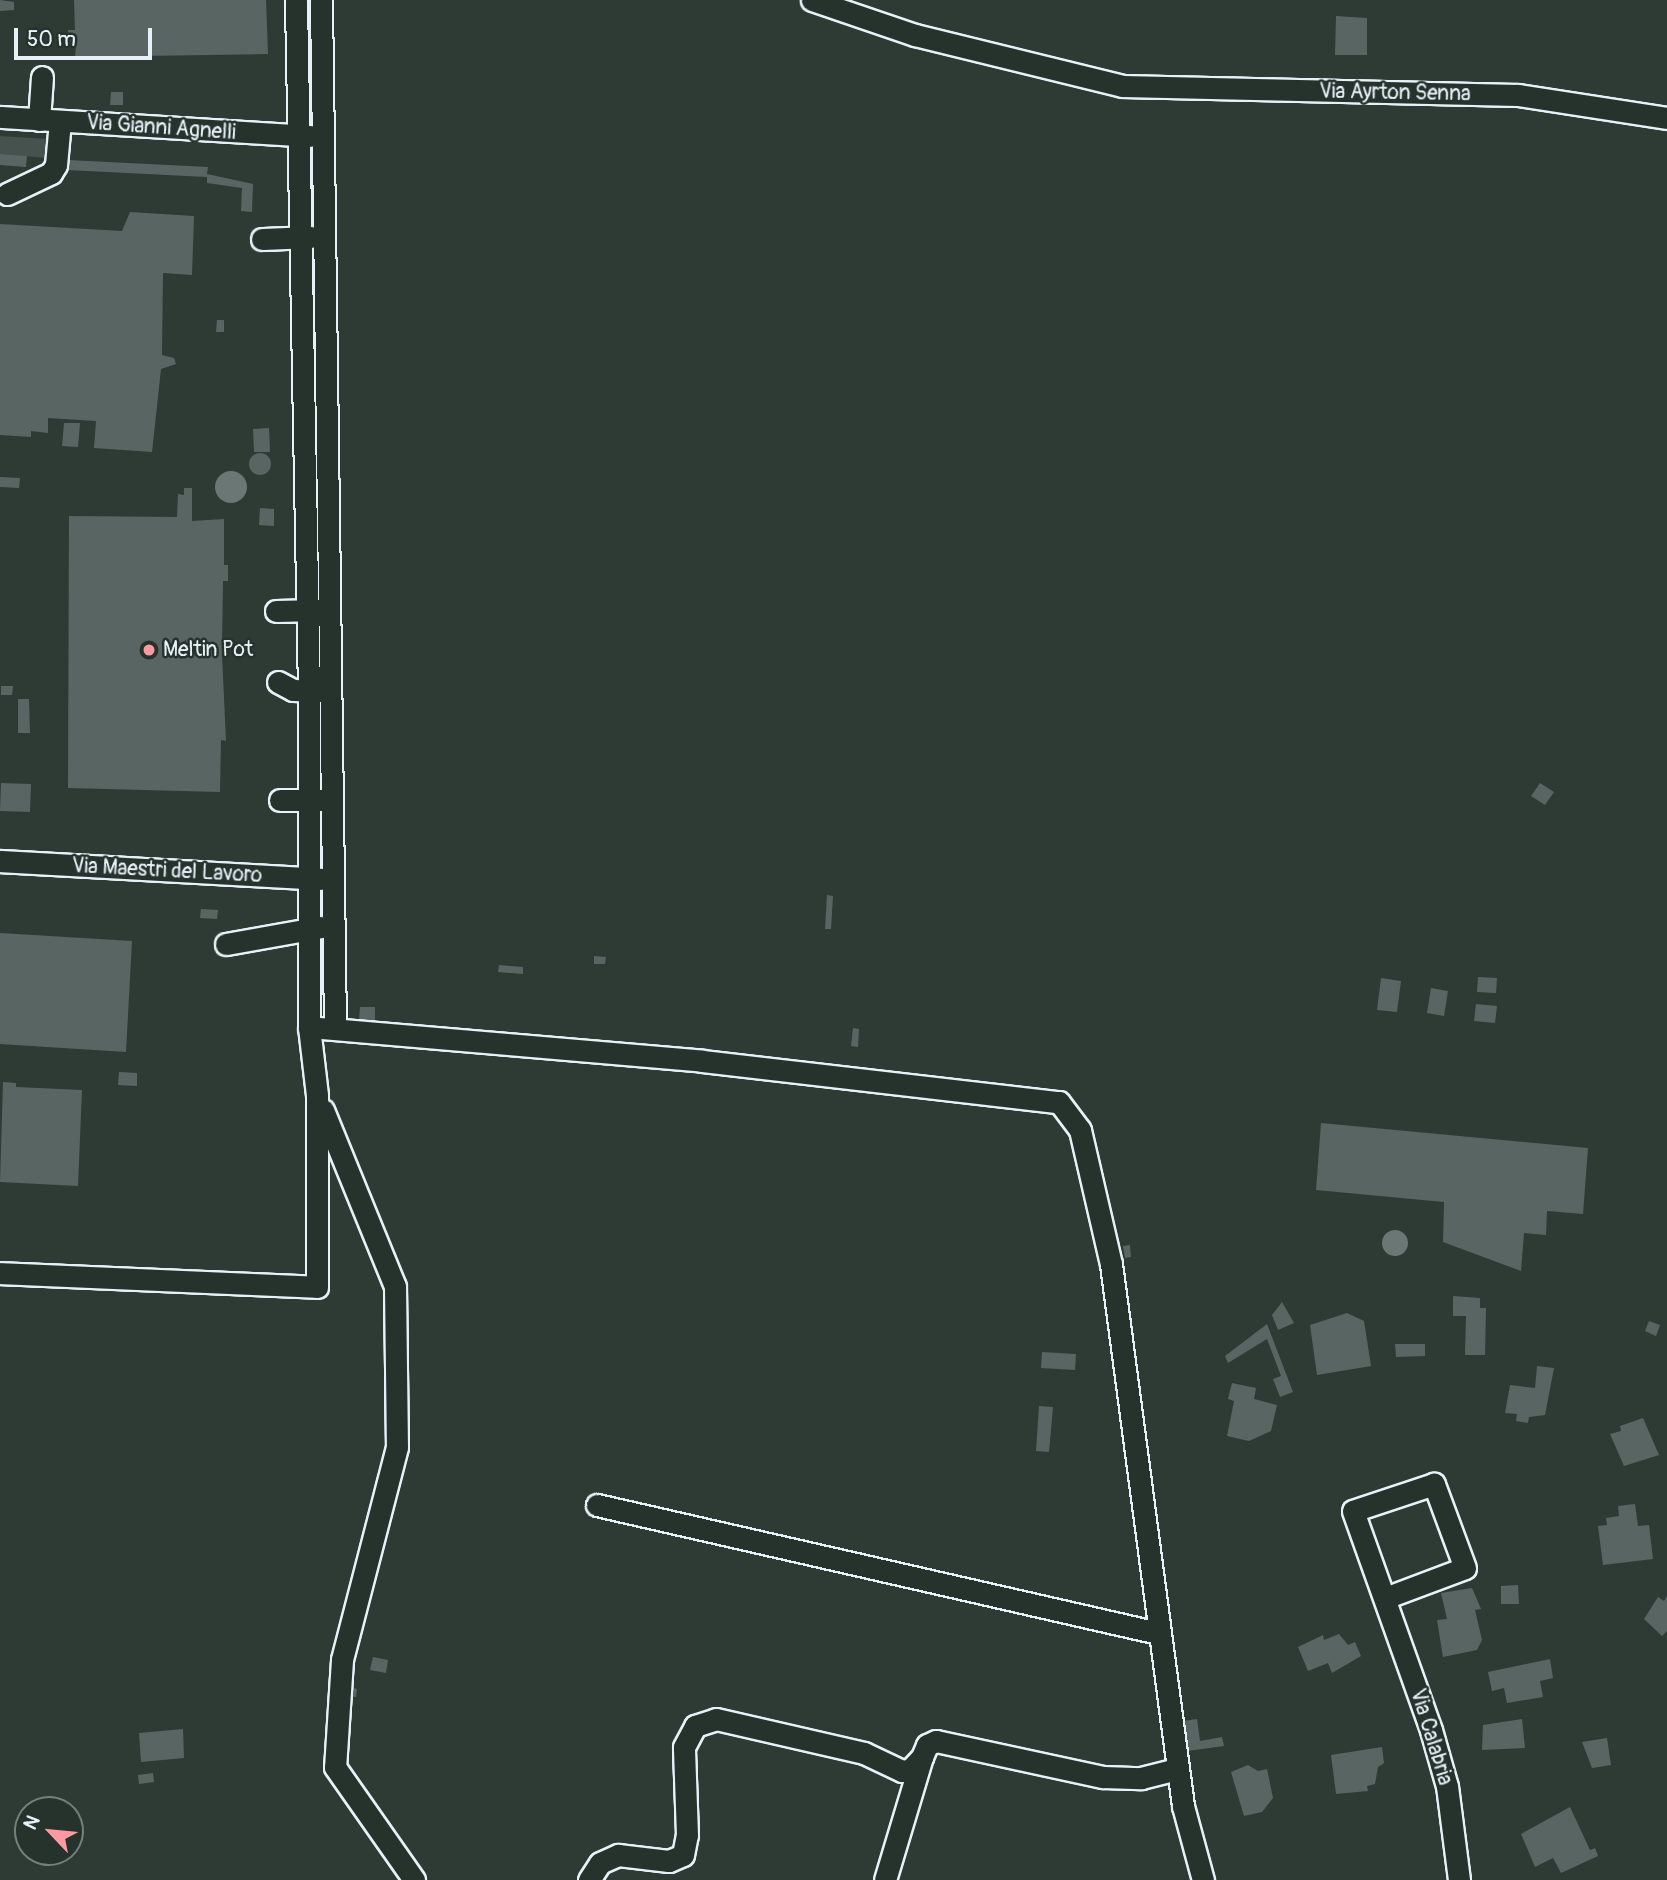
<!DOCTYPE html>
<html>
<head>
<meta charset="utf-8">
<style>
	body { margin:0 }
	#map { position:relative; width:1667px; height:1880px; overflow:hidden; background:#2e3b35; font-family:Pangolin,sans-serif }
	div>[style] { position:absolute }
	.green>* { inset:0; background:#45524e }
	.water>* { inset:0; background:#6b7775 }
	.round { border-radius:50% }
	.building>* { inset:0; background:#596563 }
	.roads { filter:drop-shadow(2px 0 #e8f1f8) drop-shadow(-2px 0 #e8f1f8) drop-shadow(0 2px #e8f1f8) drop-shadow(0 -2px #e8f1f8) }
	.minor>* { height:21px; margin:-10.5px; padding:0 10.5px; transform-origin:10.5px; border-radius:10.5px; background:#26332d }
	.dots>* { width:19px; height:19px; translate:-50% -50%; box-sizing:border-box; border:4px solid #26332d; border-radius:50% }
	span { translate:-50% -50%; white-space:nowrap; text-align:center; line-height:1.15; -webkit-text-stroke:5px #26332d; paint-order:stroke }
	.street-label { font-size:21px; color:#e8f1f8 }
	.poi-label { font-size:21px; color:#e8f1f8 }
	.left { translate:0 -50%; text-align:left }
	.north { position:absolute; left:14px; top:1796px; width:70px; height:70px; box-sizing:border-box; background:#26332d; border:2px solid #747f7e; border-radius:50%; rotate:296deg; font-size:19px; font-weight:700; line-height:28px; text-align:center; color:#e8f1f8 }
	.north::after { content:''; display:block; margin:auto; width:24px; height:32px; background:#ff9aa2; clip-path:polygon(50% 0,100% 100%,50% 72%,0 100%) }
	.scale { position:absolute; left:14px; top:28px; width:138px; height:32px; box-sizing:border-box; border:4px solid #e8f1f8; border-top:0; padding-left:9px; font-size:21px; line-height:24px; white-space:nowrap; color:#e8f1f8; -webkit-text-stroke:5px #26332d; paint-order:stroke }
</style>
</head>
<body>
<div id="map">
	<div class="green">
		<i style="clip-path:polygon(0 136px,48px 139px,47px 158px,0 154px)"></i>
	</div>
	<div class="water">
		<i class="round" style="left:215px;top:471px;width:32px;height:32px"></i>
		<i class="round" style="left:1382px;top:1230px;width:26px;height:26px"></i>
	</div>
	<div class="building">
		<i style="clip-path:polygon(0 0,14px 2px,14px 10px,0 11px)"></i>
		<i style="clip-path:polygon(74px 0,266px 0,268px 54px,75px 57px,76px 46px,68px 46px,68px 30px,75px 30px)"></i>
		<i style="clip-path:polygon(1336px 16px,1367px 18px,1367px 55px,1335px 55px)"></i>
		<i style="clip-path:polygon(111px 92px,123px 92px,123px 105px,110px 105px)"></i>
		<i style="clip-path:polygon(0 154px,27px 156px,26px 167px,0 165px)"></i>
		<i style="clip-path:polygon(68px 160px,208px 167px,207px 174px,253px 184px,252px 212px,241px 211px,242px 188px,207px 183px,207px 177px,67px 170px)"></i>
		<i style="clip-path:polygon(130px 212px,194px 216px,192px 275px,163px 273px,162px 355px,174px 358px,176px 364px,161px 369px,152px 452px,94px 448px,96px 421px,48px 418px,48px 433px,31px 431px,31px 437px,0 435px,0 224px,122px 231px)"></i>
		<i style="clip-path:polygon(217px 320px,224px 320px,224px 332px,216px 332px)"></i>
		<i style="clip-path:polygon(64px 423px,80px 423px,78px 447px,62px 446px)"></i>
		<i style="clip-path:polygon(269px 428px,270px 452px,254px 452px,253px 429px)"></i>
		<i class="round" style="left:249px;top:453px;width:22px;height:22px"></i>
		<i style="clip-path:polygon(0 477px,20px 478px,19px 488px,0 487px)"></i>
		<i style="clip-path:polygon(184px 488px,192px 488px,192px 521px,224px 519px,224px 565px,228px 565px,228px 581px,223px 581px,222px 646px,228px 646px,228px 655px,222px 655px,226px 741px,221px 740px,220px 792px,68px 788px,69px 516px,177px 517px,178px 494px,184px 495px)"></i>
		<i style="clip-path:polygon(260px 508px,274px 509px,274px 526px,259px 525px)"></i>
		<i style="clip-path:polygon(1px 686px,13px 686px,12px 695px,1px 695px)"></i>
		<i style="clip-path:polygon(18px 699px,29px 699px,30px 733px,18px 733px)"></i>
		<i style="clip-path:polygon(1px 783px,31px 784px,30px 812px,0 811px)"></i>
		<i style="clip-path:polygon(1540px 783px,1554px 792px,1545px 805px,1531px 796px)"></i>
		<i style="clip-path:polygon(827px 895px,833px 896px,831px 929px,825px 929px)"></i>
		<i style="clip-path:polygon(201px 909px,218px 910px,217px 919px,200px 918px)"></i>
		<i style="clip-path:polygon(0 933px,132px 941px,126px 1052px,0 1044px)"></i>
		<i style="clip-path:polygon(594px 956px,606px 957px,605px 964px,594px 964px)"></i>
		<i style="clip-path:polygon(499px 965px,523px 967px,523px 974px,498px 972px)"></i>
		<i style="clip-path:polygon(1478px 977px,1497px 978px,1496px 993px,1477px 992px)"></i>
		<i style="clip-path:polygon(1381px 978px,1401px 981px,1397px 1012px,1377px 1010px)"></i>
		<i style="clip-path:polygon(1431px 988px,1448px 991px,1444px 1016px,1427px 1013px)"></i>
		<i style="clip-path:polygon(1476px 1004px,1497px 1006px,1495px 1023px,1474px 1021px)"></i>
		<i style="clip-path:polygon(360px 1007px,375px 1007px,375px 1023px,359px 1022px)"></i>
		<i style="clip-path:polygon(853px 1028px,859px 1029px,858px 1047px,851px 1046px)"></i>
		<i style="clip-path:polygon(119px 1072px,137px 1073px,137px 1086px,118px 1085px)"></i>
		<i style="clip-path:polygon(3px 1082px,16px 1083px,16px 1087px,82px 1090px,78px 1186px,0 1182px)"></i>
		<i style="clip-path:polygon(1321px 1123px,1588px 1148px,1583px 1214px,1547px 1211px,1546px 1235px,1524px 1233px,1521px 1271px,1443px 1242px,1444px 1202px,1316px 1190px)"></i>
		<i style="clip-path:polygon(1130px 1245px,1131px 1257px,1125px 1258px,1123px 1246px)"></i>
		<i style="clip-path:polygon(1453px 1296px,1480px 1298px,1480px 1308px,1486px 1308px,1485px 1355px,1465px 1355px,1466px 1316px,1453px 1316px)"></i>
		<i style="clip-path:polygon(1282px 1302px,1294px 1323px,1278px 1330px,1272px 1315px)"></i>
		<i style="clip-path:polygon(1347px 1313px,1364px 1321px,1371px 1366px,1317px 1375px,1310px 1325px)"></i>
		<i style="clip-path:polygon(1649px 1321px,1660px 1325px,1656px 1336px,1645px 1331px)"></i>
		<i style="clip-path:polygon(1267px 1324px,1293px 1392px,1280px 1397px,1273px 1379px,1281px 1376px,1267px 1339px,1228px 1363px,1225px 1356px)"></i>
		<i style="clip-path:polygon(1395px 1344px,1425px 1344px,1425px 1356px,1396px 1357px)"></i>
		<i style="clip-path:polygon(1042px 1352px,1076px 1354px,1075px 1370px,1041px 1368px)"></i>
		<i style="clip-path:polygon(1537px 1366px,1554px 1368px,1545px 1415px,1529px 1417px,1528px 1423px,1516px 1421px,1517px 1414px,1505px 1413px,1510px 1385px,1535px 1388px)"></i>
		<i style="clip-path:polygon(1232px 1383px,1256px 1388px,1254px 1399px,1277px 1405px,1271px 1431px,1249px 1441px,1227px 1436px,1234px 1401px,1228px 1399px)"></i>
		<i style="clip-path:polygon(1039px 1406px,1053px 1407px,1049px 1452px,1036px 1451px)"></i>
		<i style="clip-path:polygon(1643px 1418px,1659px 1455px,1624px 1466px,1610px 1434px,1621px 1431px,1620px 1426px)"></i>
		<i style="clip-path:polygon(1635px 1504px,1638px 1526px,1649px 1525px,1653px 1559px,1603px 1565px,1598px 1526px,1607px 1525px,1606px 1518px,1619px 1516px,1618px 1506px)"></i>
		<i style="clip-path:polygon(1518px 1585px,1519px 1604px,1501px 1604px,1501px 1586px)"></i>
		<i style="clip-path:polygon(1472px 1588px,1481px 1609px,1475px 1610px,1482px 1640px,1477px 1650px,1443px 1657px,1437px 1620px,1447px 1619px,1441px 1593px)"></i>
		<i style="clip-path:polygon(1667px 1596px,1667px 1631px,1662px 1636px,1644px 1619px,1658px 1597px,1664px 1601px)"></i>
		<i style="clip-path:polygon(1339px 1634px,1348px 1645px,1355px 1642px,1361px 1656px,1332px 1673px,1328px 1663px,1308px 1671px,1298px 1647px,1323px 1635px,1324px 1640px)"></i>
		<i style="clip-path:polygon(373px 1657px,388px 1660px,386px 1673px,370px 1670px)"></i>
		<i style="clip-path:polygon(1550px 1659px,1553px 1678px,1540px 1681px,1543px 1697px,1507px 1703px,1504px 1688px,1492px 1691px,1488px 1672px)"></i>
		<i style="clip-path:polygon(347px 1686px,357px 1689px,356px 1697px,346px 1696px)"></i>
		<i style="clip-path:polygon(1197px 1719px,1200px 1741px,1222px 1737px,1224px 1746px,1180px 1752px,1176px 1722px)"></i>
		<i style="clip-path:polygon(1522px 1719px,1525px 1748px,1482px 1750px,1483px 1725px)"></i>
		<i style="clip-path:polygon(183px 1729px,184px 1758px,141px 1762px,139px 1733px)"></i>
		<i style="clip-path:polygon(1607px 1738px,1611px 1765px,1592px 1768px,1582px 1742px)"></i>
		<i style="clip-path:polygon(1382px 1747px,1384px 1763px,1378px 1767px,1375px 1784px,1367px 1786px,1368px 1791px,1336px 1794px,1331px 1755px)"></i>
		<i style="clip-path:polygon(1248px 1765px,1258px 1771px,1267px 1769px,1273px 1798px,1262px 1812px,1244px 1816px,1231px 1772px)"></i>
		<i style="clip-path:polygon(153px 1773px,154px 1782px,139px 1784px,138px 1775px)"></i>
		<i style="clip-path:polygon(1570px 1807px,1590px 1850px,1595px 1848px,1598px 1856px,1561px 1873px,1553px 1858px,1535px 1867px,1521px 1834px)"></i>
	</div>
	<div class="roads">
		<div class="minor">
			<i style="left:321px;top:0;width:1028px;rotate:89.22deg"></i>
			<i style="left:812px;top:0;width:109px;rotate:18.8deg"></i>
			<i style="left:915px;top:35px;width:213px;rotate:13.8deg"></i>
			<i style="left:1122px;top:86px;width:396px;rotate:1.3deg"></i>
			<i style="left:1518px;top:95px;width:151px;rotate:8.8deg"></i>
			<i style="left:0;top:117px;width:311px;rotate:3.5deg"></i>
			<i style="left:39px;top:120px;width:43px;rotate:-86deg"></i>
			<i style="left:7px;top:194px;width:49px;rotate:-25.5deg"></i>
			<i style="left:51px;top:173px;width:9px;rotate:-58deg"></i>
			<i style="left:56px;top:165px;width:44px;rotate:-84.8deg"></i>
			<i style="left:262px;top:239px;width:49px;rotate:-2.3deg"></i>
			<i style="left:276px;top:611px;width:44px;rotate:-1.3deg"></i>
			<i style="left:278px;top:682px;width:17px;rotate:28deg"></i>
			<i style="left:293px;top:690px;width:28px;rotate:2deg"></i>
			<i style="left:280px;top:800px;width:44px"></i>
			<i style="left:0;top:861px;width:322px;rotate:3.2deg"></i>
			<i style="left:226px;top:944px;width:97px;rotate:-10.1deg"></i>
			<i style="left:309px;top:1027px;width:394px;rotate:4.9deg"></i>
			<i style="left:702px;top:1061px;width:359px;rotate:6.6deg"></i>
			<i style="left:1059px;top:1102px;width:35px;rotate:53deg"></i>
			<i style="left:1080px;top:1130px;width:138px;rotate:77deg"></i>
			<i style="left:1111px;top:1264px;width:547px;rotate:82.43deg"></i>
			<i style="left:1183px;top:1806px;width:77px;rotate:74.9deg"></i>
			<i style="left:323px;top:1110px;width:190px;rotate:67.8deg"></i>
			<i style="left:395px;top:1286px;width:161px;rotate:89.3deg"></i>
			<i style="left:397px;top:1447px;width:220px;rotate:104.5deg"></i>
			<i style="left:342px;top:1660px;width:107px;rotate:93.7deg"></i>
			<i style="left:335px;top:1767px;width:138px;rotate:55deg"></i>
			<i style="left:0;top:1273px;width:317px;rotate:2.5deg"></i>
			<i style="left:317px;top:1287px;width:192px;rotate:-90deg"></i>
			<i style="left:317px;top:1095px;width:68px;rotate:-96.7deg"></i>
			<i style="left:309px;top:1027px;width:335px;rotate:-90deg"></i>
			<i style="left:309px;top:692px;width:692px;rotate:-91.08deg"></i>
			<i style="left:597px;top:1505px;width:575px;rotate:12.85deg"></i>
			<i style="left:1385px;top:1598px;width:85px;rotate:-20.6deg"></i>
			<i style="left:1465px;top:1568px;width:90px;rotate:-110.3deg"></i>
			<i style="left:1434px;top:1484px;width:85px;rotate:161.6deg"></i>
			<i style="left:1353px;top:1511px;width:232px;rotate:70.4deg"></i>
			<i style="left:1431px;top:1730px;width:58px;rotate:74.1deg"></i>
			<i style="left:1447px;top:1786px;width:95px;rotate:82.7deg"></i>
			<i style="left:589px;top:1880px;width:20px;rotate:-57deg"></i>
			<i style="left:600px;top:1863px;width:20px;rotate:-24deg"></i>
			<i style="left:618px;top:1855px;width:51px;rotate:6.7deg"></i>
			<i style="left:669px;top:1861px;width:15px;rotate:-23deg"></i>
			<i style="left:683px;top:1855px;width:20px;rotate:-79deg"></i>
			<i style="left:687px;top:1835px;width:88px;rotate:-92deg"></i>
			<i style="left:684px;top:1747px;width:24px;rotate:-62deg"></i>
			<i style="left:695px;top:1726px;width:22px;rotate:-18deg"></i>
			<i style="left:716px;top:1719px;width:152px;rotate:12.9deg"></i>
			<i style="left:864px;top:1753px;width:42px;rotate:25.3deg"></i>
			<i style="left:902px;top:1771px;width:8px;rotate:-7deg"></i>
			<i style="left:910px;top:1770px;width:18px;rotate:-47deg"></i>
			<i style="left:885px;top:1880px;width:128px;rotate:-73.3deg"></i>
			<i style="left:922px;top:1757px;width:13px;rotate:-67deg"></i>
			<i style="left:927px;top:1745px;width:10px;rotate:-24deg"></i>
			<i style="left:936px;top:1741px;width:171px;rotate:12.2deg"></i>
			<i style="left:1103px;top:1777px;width:38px;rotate:2deg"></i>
			<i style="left:1141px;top:1778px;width:38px;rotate:-14deg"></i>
		</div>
	</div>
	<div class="dots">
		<i style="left:149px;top:650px;background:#ff9aa2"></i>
	</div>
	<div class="street-label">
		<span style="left:1395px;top:93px;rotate:1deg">Via Ayrton Senna</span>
		<span style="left:161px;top:128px;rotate:4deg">Via Gianni Agnelli</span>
		<span style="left:167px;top:871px;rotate:3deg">Via Maestri del Lavoro</span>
		<span style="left:1431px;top:1737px;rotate:73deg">Via Calabria</span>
	</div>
	<div class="poi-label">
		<span class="left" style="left:163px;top:650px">Meltin Pot</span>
	</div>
	<div class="north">N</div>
	<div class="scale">50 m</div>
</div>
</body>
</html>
